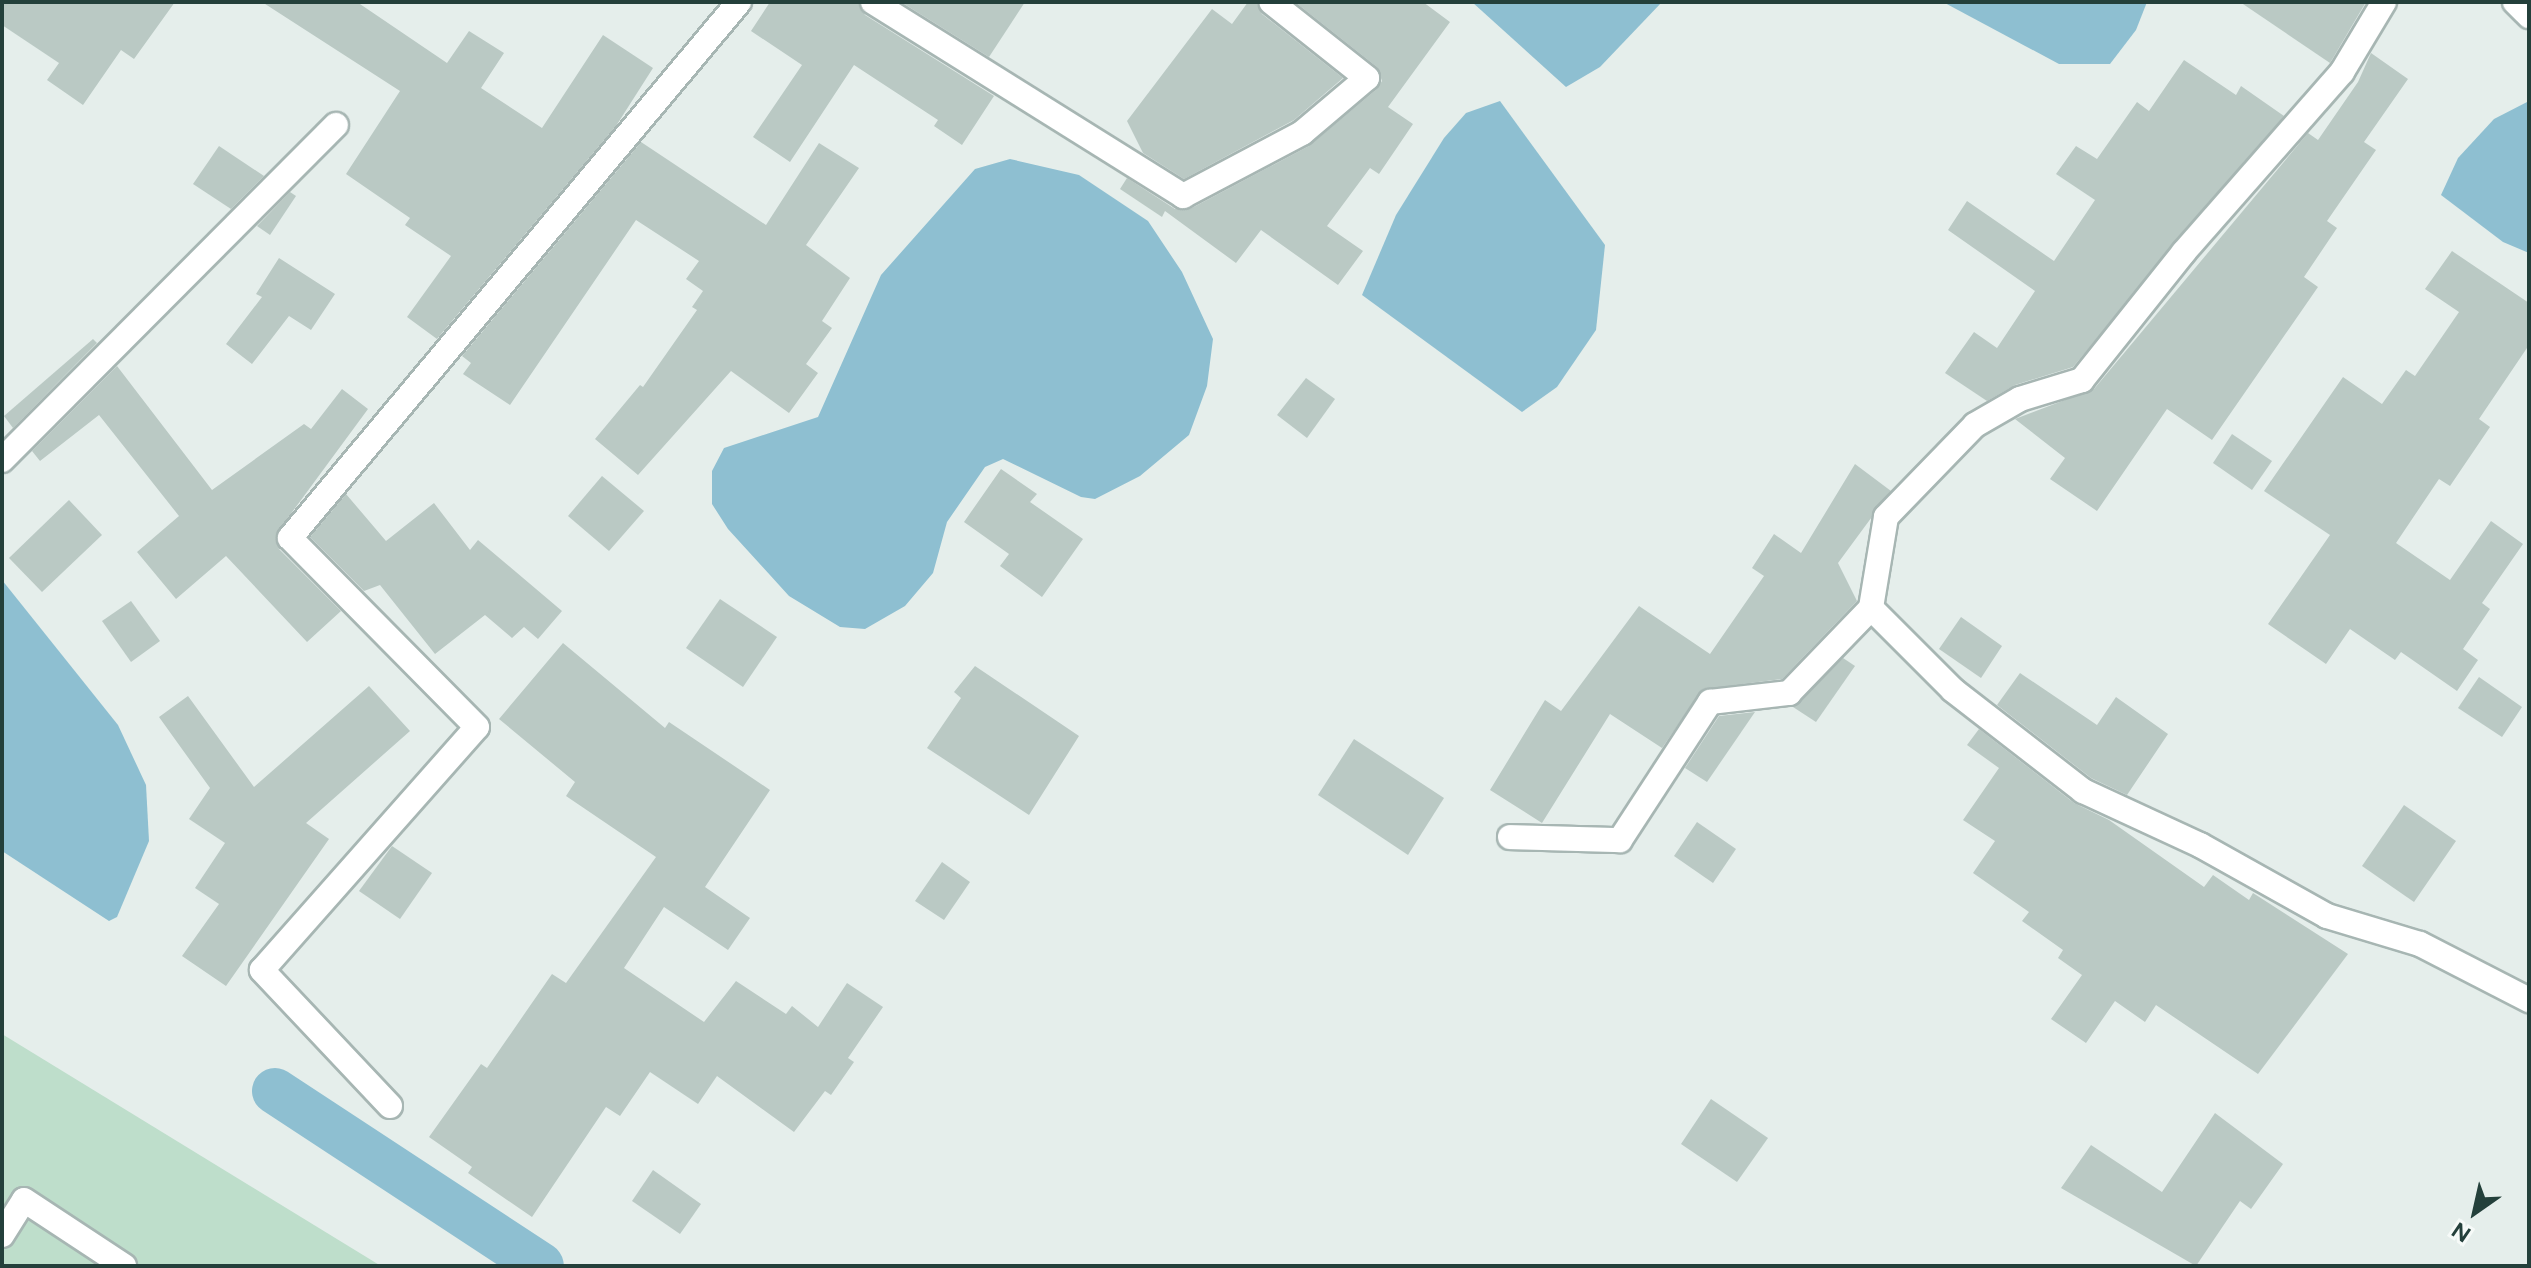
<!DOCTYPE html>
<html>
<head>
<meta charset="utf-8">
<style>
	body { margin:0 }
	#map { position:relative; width:2531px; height:1268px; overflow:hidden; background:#e5eeeb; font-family:Figtree,sans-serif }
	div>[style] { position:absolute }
	.green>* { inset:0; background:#bedecb }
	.water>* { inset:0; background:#8ebfd1 }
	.canal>* { height:46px; margin:-23px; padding:0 23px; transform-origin:23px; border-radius:23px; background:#8ebfd1 }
	.building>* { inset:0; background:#bac9c4 }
	.roads { filter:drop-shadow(2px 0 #a7b6b3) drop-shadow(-2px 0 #a7b6b3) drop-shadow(0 2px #a7b6b3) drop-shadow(0 -2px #a7b6b3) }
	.minor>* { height:24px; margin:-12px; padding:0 12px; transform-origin:12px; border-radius:12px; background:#fff }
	span { translate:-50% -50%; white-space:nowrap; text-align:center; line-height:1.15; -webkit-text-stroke:6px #f6faf8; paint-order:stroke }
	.frame { position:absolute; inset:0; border:4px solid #24403b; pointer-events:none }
	.north { position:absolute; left:2435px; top:1172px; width:80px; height:80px; -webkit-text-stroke:6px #f6faf8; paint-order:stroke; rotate:214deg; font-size:22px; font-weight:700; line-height:32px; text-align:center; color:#24403b }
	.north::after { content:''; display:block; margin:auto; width:28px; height:36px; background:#24403b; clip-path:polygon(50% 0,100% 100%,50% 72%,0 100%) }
</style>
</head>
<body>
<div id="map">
	<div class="green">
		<i style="clip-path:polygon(2px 1034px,381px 1266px,2px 1266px)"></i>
	</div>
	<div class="water">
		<i style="clip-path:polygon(1472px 2px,1662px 2px,1600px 67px,1566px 87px)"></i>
		<i style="clip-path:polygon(1943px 2px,2147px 2px,2136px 30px,2110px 64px,2059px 64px)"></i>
		<i style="clip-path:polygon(1500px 101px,1605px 245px,1596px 330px,1557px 387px,1522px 412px,1362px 295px,1396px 215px,1444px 138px,1466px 113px)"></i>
		<i style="clip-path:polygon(2529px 101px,2529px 253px,2503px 242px,2441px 195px,2458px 158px,2494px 119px)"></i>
		<i style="clip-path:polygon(1010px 159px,1079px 175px,1148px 221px,1182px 272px,1213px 339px,1207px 386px,1189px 435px,1140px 476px,1095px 499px,1081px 497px,1003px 459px,985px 467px,947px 522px,933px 573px,905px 606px,865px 629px,840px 627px,789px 596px,728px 529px,712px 504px,712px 471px,724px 448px,818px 417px,881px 275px,975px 169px)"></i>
		<i style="clip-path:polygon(2px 580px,118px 725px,146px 785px,149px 841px,117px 917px,109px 921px,2px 851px)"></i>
	</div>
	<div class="canal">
		<i style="left:275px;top:1091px;width:318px;rotate:33.3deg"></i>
	</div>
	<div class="building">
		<i style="clip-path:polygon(2px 2px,175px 2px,134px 59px,121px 50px,83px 105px,47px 80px,59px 63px,2px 25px)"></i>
		<i style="clip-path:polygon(262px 2px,357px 2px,447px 63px,469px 31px,504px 53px,481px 88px,542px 128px,603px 35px,653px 68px,616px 126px,437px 339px,407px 317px,451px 256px,405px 225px,410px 218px,346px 174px,400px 91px)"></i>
		<i style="clip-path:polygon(770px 2px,858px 2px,865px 15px,994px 96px,962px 145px,934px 126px,938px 120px,854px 65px,790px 162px,753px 137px,802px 65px,751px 31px)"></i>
		<i style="clip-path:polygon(901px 2px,1025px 2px,989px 57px)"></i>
		<i style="clip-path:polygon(1248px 2px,1256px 2px,1262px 14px,1343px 78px,1294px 120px,1184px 179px,1143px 153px,1127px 121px,1212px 9px,1232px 24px)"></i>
		<i style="clip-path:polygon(1295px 2px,1423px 2px,1450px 22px,1388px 107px,1413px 124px,1379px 174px,1370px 168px,1327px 226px,1363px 251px,1338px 285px,1261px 230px,1236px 263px,1165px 211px,1162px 217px,1120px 189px,1127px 178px,1175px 209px,1190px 209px,1309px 146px,1377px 89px,1382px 81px,1377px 67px)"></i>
		<i style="clip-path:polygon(2240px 2px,2366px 2px,2330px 63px)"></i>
		<i style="clip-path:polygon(2371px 53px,2408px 79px,2364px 142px,2376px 150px,2327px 221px,2337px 228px,2304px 277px,2318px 287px,2212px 440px,2167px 409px,2097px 511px,2050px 479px,2065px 458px,2015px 419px,2094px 389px,2308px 133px,2318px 140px,2358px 82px)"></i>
		<i style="clip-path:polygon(2184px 60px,2236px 95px,2241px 86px,2284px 116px,2073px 367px,2015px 385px,1987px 401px,1945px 373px,1974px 332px,1997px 348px,2035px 291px,1948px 230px,1967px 201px,2054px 261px,2095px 200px,2056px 174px,2076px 146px,2097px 159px,2137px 102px,2149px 111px)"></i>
		<i style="clip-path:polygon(641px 142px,766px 225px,819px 143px,859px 168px,806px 245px,850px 278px,822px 321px,832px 328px,806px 364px,818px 373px,789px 413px,731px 371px,638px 475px,595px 439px,640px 385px,643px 387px,697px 310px,692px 307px,703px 291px,686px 279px,699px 261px,636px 220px,510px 405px,463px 374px,471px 363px,462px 356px)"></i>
		<i style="clip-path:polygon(219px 146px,264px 176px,231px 209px,193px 184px)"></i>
		<i style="clip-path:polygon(290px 192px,296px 196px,270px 235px,257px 226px)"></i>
		<i style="clip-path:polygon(2452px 251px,2529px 303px,2529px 345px,2479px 419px,2490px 427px,2450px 486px,2439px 479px,2396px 543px,2450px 580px,2491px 521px,2523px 544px,2482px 603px,2490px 609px,2463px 649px,2478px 660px,2457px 691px,2401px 652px,2395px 660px,2350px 629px,2326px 664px,2268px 624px,2330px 535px,2264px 491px,2343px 377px,2382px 404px,2406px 370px,2415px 376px,2459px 312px,2425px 289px)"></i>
		<i style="clip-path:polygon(279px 258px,335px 294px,311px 330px,289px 316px,252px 364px,226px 344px,262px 297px,256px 294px)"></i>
		<i style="clip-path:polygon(93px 339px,97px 343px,13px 428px,4px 416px)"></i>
		<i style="clip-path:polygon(117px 366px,212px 490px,304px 424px,311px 429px,342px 389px,368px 409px,276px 534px,279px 549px,341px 611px,307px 642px,226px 556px,176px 599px,137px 552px,179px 516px,99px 415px,40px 461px,32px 451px)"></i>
		<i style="clip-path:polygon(1306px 378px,1335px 399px,1307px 438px,1277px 415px)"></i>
		<i style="clip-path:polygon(2232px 434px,2272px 461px,2252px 490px,2213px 463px)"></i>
		<i style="clip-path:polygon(1855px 464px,1891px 491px,1838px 563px,1857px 601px,1782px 679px,1703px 689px,1662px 748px,1610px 714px,1542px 823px,1490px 790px,1545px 700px,1561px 711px,1639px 606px,1710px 654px,1764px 576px,1752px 568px,1774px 534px,1801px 553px)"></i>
		<i style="clip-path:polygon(1001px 469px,1037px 494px,1030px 502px,1083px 539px,1042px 597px,1000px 566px,1009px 554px,964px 522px)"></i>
		<i style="clip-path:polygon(602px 476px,644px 511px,609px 551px,568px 516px)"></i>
		<i style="clip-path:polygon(346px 494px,386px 541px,434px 503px,470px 550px,478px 540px,562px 611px,538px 639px,524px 627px,512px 638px,485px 615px,435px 654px,380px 585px,364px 591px,310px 537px)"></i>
		<i style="clip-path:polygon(69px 500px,102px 535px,42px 592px,9px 558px)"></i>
		<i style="clip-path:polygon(720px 599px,777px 637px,743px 687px,686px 648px)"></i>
		<i style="clip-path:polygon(131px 601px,160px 641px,131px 662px,102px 621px)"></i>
		<i style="clip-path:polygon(1961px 617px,2002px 646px,1981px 678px,1939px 649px)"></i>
		<i style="clip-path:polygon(563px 643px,665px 728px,669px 722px,770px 790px,705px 887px,750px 918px,728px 950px,664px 907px,624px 968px,704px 1022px,736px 981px,786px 1014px,792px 1006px,818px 1027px,847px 983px,883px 1007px,848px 1058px,854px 1062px,831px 1095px,825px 1091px,794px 1132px,717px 1076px,698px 1104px,650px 1072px,620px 1116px,606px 1107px,532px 1217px,468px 1173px,472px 1167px,429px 1137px,481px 1064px,487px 1068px,552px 974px,566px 983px,656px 857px,566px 796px,575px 782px,499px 719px)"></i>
		<i style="clip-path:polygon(1843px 658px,1855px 666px,1816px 722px,1793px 707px)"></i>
		<i style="clip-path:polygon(975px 666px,1079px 736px,1029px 815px,927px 748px,961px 698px,954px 692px)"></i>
		<i style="clip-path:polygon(2020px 673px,2097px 725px,2116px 697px,2168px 734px,2127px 795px,2091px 778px,1997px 705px)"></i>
		<i style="clip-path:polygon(2479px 677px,2522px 707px,2502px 737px,2458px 708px)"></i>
		<i style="clip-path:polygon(369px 686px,410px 731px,306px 823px,329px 839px,226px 986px,182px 956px,219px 904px,195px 888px,225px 843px,189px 819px,210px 788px,159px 717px,188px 696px,254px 787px)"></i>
		<i style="clip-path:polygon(1755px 712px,1707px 782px,1685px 768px,1719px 716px)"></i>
		<i style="clip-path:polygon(1979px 729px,2074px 803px,2109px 820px,2204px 887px,2213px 875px,2249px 900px,2253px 893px,2348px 954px,2258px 1074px,2156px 1005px,2145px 1022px,2115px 1001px,2086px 1043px,2051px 1019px,2082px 975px,2058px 958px,2063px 950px,2022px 921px,2029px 912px,1973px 873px,1995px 841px,1963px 820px,1999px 768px,1967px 745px)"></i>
		<i style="clip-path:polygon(1354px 739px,1444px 798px,1408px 855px,1318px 795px)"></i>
		<i style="clip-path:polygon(2404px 805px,2456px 841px,2414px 902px,2362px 866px)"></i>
		<i style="clip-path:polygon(1697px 822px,1736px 849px,1713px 883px,1674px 856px)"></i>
		<i style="clip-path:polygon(392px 846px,432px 873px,400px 919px,359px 891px)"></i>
		<i style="clip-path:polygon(942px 862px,970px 882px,944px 920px,915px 901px)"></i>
		<i style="clip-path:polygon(1711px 1099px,1768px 1138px,1737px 1182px,1681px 1144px)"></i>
		<i style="clip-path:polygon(2215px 1113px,2283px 1164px,2251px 1209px,2240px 1201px,2196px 1266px,2061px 1188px,2091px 1145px,2162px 1192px)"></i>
		<i style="clip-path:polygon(653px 1170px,701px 1204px,680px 1234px,632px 1201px)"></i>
	</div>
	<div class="roads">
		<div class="minor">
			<i style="left:873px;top:2px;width:366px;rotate:32deg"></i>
			<i style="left:1183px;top:196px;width:135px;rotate:-27.9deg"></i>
			<i style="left:1302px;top:133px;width:85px;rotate:-40.2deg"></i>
			<i style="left:1367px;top:78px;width:122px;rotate:-141.6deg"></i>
			<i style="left:2384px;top:2px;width:82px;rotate:121deg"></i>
			<i style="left:2342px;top:72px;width:240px;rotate:131.3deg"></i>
			<i style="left:2184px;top:252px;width:164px;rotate:128.6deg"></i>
			<i style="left:2082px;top:380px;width:65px;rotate:163deg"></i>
			<i style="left:2020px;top:399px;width:52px;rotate:150deg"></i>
			<i style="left:1975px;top:425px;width:128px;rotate:134.1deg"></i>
			<i style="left:1886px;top:517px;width:92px;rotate:99.4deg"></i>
			<i style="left:1871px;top:608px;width:116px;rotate:45deg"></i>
			<i style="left:1953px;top:690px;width:165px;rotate:37.8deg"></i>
			<i style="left:2083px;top:791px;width:129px;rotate:24.8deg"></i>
			<i style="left:2200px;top:845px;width:145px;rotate:29.2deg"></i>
			<i style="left:2327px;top:916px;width:97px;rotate:16.8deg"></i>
			<i style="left:2420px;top:944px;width:123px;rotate:27.2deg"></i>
			<i style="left:2515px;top:2px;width:20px;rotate:45deg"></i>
			<i style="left:2px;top:460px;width:473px;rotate:-45.1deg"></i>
			<i style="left:1510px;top:837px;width:110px;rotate:1.6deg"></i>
			<i style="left:1620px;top:840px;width:165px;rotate:-56.9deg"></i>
			<i style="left:1710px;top:702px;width:80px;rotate:-6.5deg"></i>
			<i style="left:1789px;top:693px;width:118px;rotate:-46deg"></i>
			<i style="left:390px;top:1106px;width:187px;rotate:-133.3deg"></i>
			<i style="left:262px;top:970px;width:324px;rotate:-48.5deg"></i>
			<i style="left:477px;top:727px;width:266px;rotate:-134.7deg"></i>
			<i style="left:290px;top:538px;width:699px;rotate:-50.05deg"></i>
			<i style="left:2px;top:1235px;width:41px;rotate:-57.8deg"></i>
			<i style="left:24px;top:1200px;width:120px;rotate:33.4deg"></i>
		</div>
	</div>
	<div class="frame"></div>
	<div class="north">N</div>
</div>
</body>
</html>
